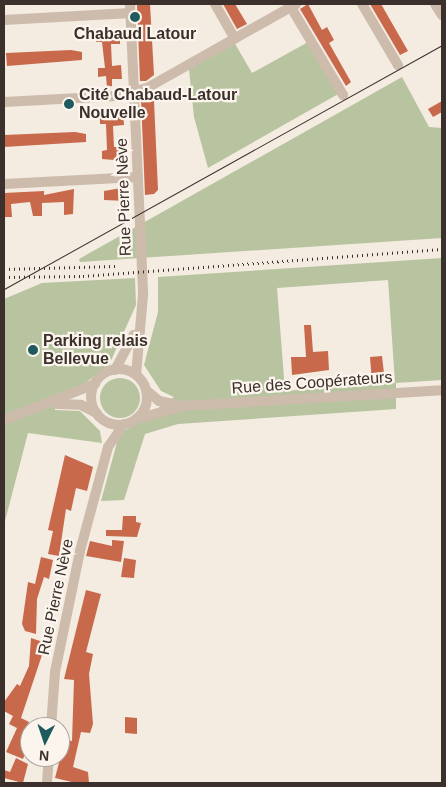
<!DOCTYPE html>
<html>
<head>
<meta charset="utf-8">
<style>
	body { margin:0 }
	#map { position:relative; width:446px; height:787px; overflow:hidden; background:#f4ebe1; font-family:Helvetica,sans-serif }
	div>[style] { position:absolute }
	.green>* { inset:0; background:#b8c4a0 }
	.round { border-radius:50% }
	.building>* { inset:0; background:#c8694b }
	.minor>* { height:10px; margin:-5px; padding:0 5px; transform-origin:5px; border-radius:5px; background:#cdbbac }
	.minor>.ring { margin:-5px; padding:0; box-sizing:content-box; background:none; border:10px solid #cdbbac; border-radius:50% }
	.tram>* { height:1px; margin:-0.5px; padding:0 0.5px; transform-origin:0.5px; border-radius:0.5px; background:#3b302b }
	.rail>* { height:3px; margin-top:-1.5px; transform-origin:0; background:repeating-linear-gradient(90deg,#3b302b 0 1px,transparent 0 5px) }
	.dots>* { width:14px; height:14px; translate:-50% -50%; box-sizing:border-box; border:2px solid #fbf5ee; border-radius:50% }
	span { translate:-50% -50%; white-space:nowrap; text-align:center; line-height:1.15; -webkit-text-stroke:4.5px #fbf5ee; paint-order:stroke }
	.poi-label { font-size:16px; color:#3b302b; font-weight:700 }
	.left { translate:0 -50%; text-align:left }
	.street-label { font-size:16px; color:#3b302b }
	.frame { position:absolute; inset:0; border:5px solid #3b302b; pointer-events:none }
	.north { position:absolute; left:20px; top:717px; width:50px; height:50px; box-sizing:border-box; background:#fbf5ee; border:1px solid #aea6a0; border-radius:50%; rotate:184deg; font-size:14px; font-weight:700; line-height:20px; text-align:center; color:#3b302b }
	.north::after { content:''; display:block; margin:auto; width:18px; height:22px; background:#1f5a5e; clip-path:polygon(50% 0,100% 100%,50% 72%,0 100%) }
</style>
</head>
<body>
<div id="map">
	<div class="green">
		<i style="clip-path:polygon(310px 41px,340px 93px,208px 168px,194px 117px,189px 69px,234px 42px,252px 73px)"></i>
		<i style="clip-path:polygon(402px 77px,429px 127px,442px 128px,442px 238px,80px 262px,79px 259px)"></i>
		<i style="clip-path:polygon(evenodd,442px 258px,442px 380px,396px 383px,396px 409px,178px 424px,145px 434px,124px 500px,101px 501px,119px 435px,174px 397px,161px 391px,144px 365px,158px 312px,158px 277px,442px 258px,388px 280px,395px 383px,285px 391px,277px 288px,388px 280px)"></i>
		<i style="clip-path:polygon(135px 278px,136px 305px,109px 365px,84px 384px,56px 395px,55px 410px,80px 411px,100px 431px,102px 443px,28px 433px,4px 525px,4px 299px,42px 283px)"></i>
		<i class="round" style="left:100px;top:378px;width:40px;height:40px"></i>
	</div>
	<div class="building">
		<i style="clip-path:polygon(137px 4px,150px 4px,154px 75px,146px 81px,140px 81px)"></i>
		<i style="clip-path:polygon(223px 4px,235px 4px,247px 24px,237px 29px)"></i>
		<i style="clip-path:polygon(308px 4px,322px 30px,327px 27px,334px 40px,329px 43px,351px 82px,346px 86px,300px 9px)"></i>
		<i style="clip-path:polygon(370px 4px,381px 4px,408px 51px,400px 55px)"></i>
		<i style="clip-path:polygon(120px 30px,120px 44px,111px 44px,112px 66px,121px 65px,122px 79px,112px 79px,112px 86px,107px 87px,106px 76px,98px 77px,98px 68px,105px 68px,102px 42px,96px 42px,96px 34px)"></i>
		<i style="clip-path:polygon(71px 50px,82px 52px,82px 60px,7px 66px,6px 53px)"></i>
		<i style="clip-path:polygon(141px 98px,154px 101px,158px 190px,154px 194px,145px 195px)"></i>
		<i style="clip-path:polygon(442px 101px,442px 112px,433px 117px,428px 109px)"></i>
		<i style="clip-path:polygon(123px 112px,124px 125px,113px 126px,114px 147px,125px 147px,126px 161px,102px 159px,102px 151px,107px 150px,106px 124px,100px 124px,100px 116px)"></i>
		<i style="clip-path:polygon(75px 132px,86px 134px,86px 142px,4px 147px,4px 135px)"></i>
		<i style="clip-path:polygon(127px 187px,128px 201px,104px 200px,104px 191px)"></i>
		<i style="clip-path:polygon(74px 189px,73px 214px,64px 215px,64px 202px,42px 203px,42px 216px,33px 216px,30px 202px,11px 204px,12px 217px,4px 217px,4px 193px,44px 191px,44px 195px)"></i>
		<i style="clip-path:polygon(304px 325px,311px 325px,313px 352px,328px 351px,329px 370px,292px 375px,291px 357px,306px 357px)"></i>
		<i style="clip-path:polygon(382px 356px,385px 382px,372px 382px,370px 357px)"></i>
		<i style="clip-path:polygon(65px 455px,93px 467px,87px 491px,76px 488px,71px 511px,66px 509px,59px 556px,48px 554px,53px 531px,48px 530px)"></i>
		<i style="clip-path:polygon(123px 516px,136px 516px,136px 522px,141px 523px,137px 537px,106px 536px,106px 530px,122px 530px)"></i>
		<i style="clip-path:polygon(112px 540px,124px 541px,121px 562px,86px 556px,90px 541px,112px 546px)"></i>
		<i style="clip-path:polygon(41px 557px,53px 560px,49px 579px,44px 577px,37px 599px,36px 634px,25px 631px,22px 624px,28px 582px,35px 584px)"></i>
		<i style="clip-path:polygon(124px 558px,136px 560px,134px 578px,121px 577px)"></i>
		<i style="clip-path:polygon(86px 590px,101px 594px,86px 652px,93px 654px,89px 674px,93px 724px,90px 733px,81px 732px,73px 767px,88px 772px,89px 783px,76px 783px,55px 778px,65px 740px,72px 741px,74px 680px,64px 679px)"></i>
		<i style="clip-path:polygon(31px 638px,46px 643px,21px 718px,29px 722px,22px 736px,30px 740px,23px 759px,6px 752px,17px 728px,9px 724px,13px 716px,4px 711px,4px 702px,17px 684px,20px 686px,29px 666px)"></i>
		<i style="clip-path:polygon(125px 717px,137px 718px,137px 734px,125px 733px)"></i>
		<i style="clip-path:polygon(16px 758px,28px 764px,23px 783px,4px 778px,4px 770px,10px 772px)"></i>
	</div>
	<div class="minor">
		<i style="left:130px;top:4px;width:291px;rotate:87.4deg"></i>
		<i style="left:143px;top:295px;width:80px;rotate:95deg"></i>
		<i style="left:215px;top:4px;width:40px;rotate:60.3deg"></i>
		<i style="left:289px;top:4px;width:106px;rotate:59.3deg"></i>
		<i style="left:362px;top:4px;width:71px;rotate:59.5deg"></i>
		<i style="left:435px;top:4px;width:13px;rotate:58deg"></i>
		<i style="left:4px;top:20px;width:127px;rotate:-3.2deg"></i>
		<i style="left:134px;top:91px;width:13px;rotate:-13deg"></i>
		<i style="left:147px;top:88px;width:171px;rotate:-29.4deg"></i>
		<i style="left:4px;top:102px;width:131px;rotate:-3.1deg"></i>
		<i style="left:4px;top:184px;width:134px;rotate:-3deg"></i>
		<i class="ring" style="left:91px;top:369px;width:46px;height:46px"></i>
		<i style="left:115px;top:370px;width:40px;rotate:-62deg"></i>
		<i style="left:146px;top:390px;width:17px;rotate:40deg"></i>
		<i style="left:159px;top:401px;width:19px;rotate:12deg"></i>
		<i style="left:57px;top:404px;width:24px;rotate:2deg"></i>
		<i style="left:81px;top:405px;width:18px;rotate:27deg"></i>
		<i style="left:136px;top:419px;width:50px;rotate:-15.2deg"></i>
		<i style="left:184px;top:406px;width:258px;rotate:-3.5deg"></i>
		<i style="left:4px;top:420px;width:98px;rotate:-21.6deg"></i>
		<i style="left:51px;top:727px;width:55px;rotate:-85.8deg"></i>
		<i style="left:55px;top:672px;width:124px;rotate:-78.3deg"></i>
		<i style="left:80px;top:551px;width:108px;rotate:-74.9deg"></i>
		<i style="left:108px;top:447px;width:28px;rotate:-55deg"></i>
		<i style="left:47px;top:783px;width:26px;rotate:-86deg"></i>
	</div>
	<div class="tram">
		<i style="left:4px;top:289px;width:501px;rotate:-29.12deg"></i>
	</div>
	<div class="rail">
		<i style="left:4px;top:269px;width:112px;rotate:-1.5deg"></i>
		<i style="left:4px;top:277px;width:79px;rotate:-0.7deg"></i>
		<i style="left:83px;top:276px;width:360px;rotate:-4.3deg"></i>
	</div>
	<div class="dots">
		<i style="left:135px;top:17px;background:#1f5a5e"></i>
		<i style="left:69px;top:104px;background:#1f5a5e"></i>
		<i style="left:33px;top:350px;background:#1f5a5e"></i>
	</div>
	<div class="poi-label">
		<span style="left:135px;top:34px">Chabaud Latour</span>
		<span class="left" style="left:79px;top:104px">Cité Chabaud-Latour<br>Nouvelle</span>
		<span class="left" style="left:43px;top:350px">Parking relais<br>Bellevue</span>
	</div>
	<div class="street-label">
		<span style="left:124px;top:197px;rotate:-92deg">Rue Pierre Nève</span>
		<span style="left:312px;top:383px;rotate:-4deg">Rue des Coopérateurs</span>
		<span style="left:56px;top:597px;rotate:-78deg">Rue Pierre Nève</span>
	</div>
	<div class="frame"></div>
	<div class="north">N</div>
</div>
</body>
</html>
